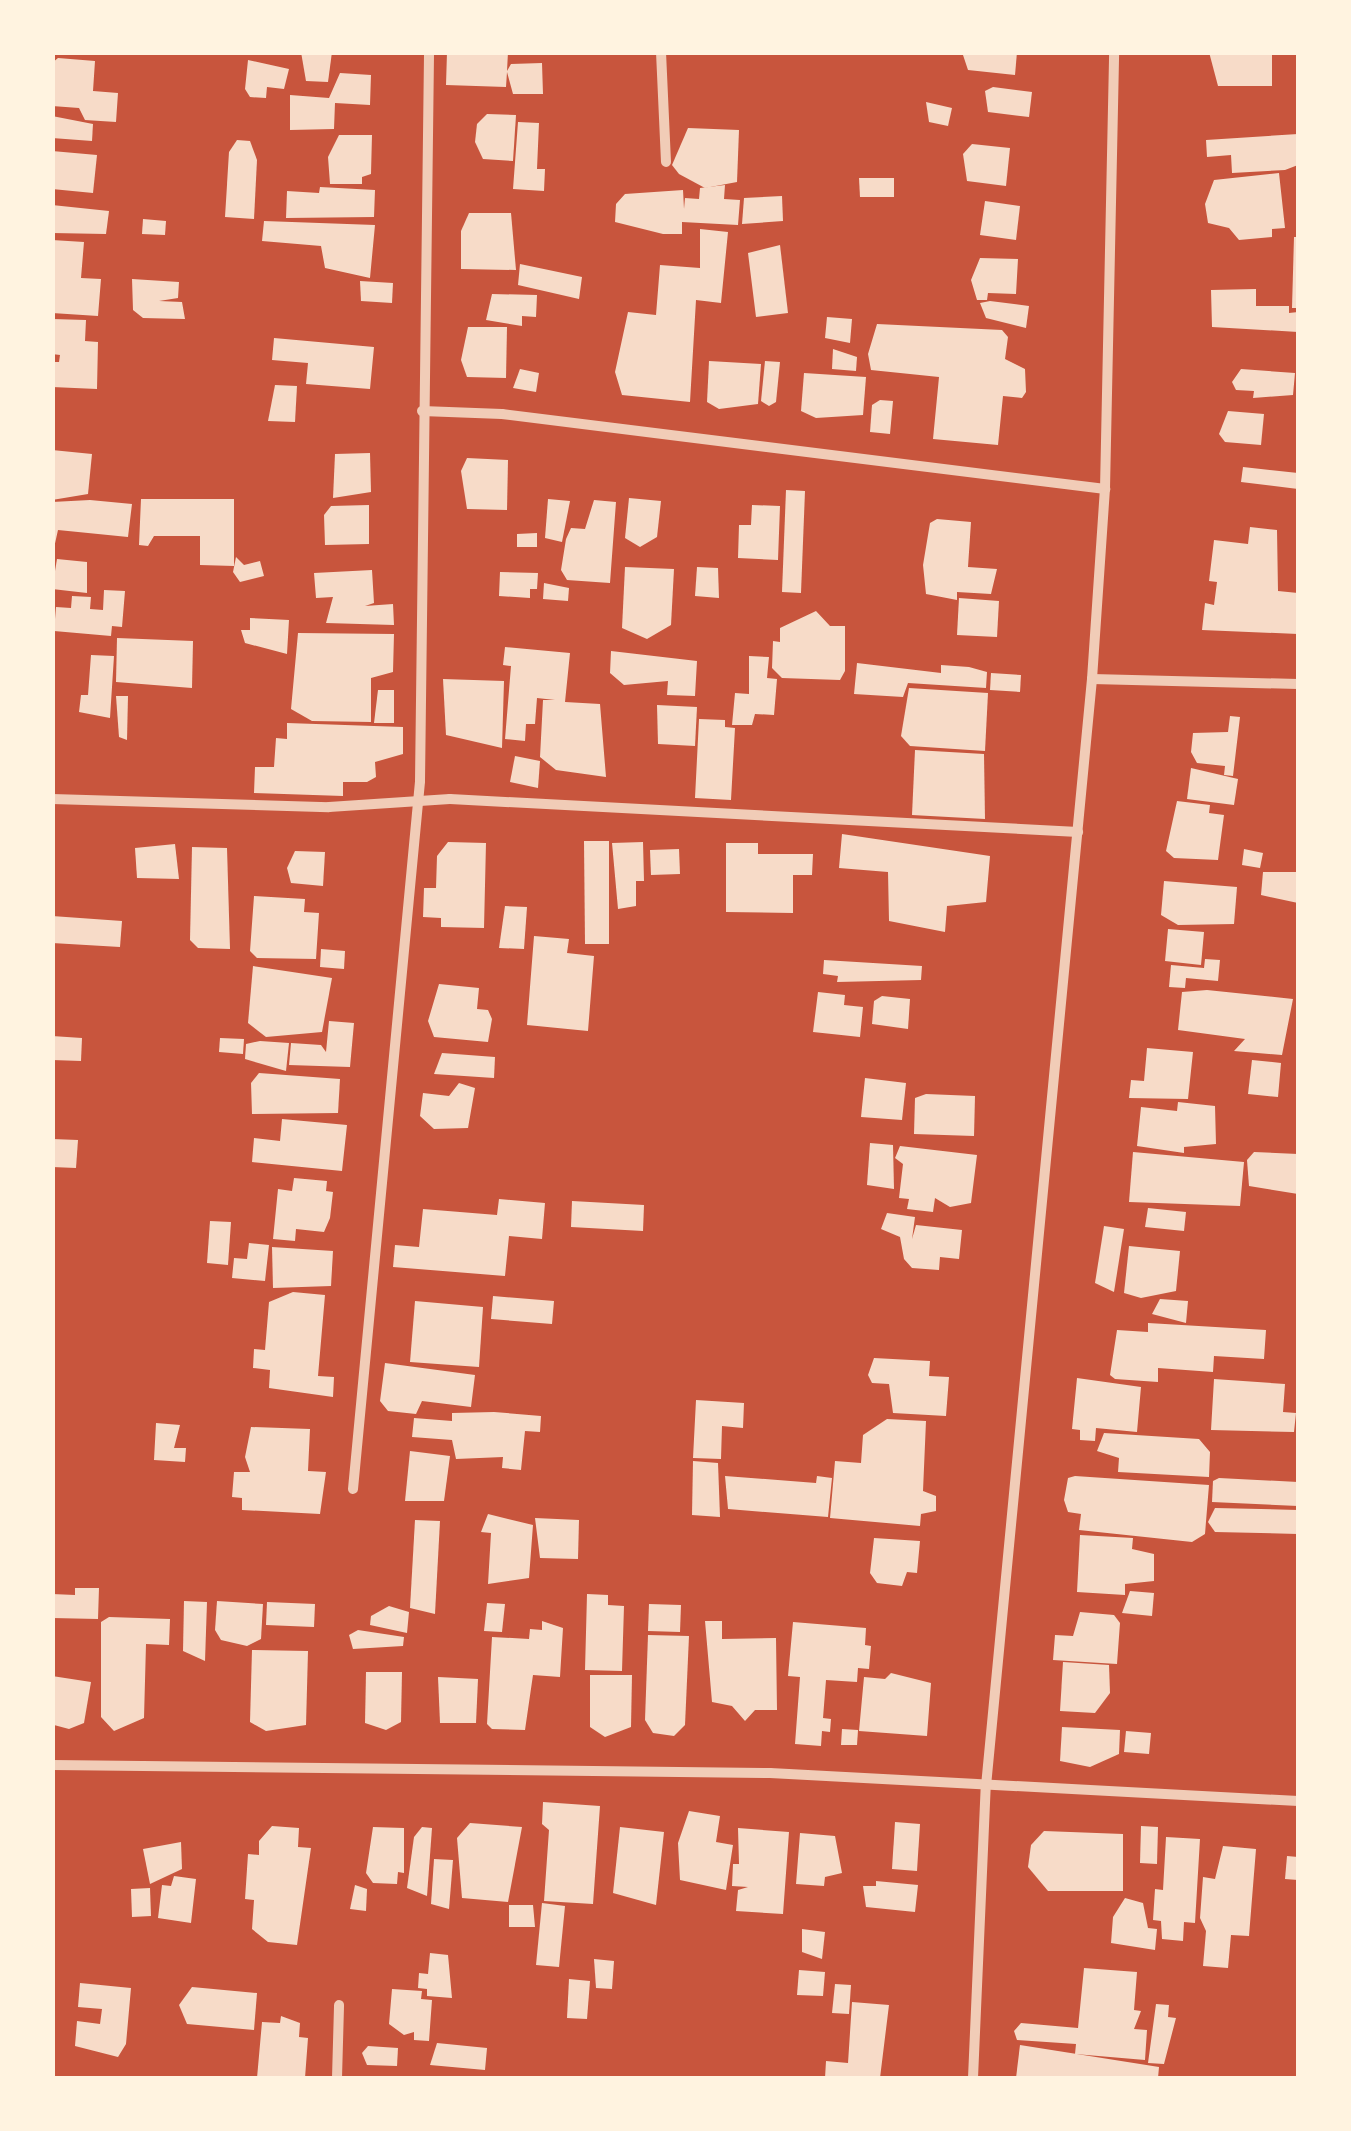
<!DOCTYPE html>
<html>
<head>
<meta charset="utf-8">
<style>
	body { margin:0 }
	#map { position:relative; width:1351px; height:2131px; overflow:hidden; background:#c8553d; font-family:Spectral,serif }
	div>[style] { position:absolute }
	.building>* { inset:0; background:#f7dbc8 }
	.minor>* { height:10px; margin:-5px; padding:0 5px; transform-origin:5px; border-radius:5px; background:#f1ccb7 }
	span { translate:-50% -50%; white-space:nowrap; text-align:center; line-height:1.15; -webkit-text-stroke:8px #fff3e0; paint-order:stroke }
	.frame { position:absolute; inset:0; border:55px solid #fff3e0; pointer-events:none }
</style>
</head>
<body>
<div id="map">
	<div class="building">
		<i style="clip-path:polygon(301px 52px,332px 52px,328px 82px,306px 81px)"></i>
		<i style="clip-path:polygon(447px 52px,508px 52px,507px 71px,511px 64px,542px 63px,543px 94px,513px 94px,507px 72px,506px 87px,446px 85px)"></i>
		<i style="clip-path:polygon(962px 52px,1017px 52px,1015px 75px,968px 70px)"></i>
		<i style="clip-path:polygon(1209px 52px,1272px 52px,1272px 86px,1218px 86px)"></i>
		<i style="clip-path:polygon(58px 58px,95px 61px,93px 91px,118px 93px,116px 122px,85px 120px,79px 108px,52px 106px,52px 63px)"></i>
		<i style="clip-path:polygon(248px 60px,289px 69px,284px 89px,267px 87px,266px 98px,250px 97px,245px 89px)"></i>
		<i style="clip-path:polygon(340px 73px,371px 75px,370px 105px,335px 103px,334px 129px,290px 130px,290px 95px,329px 98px)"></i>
		<i style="clip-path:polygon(993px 87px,1032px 92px,1029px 117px,988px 112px,985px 91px)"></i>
		<i style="clip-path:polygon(926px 102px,952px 108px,948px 126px,929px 122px)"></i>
		<i style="clip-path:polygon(487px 114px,516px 115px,513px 161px,483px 159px,475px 142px,477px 124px)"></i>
		<i style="clip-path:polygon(52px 116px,93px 124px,92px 141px,52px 138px)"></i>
		<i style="clip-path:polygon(518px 122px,539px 123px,537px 169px,545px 169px,544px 191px,513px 189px)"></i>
		<i style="clip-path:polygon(688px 128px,739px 130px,737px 182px,705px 188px,679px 174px,672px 165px)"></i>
		<i style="clip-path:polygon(1298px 134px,1298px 165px,1285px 170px,1232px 173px,1231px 155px,1207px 157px,1206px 140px)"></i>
		<i style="clip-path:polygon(339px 135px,372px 135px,371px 174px,362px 177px,362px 184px,330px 184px,328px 157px)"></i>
		<i style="clip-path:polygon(237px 140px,250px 141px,257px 160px,254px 219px,225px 217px,229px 152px)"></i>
		<i style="clip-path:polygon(972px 144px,1010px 148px,1006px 186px,967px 181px,963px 154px)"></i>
		<i style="clip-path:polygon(52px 151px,97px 155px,93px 193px,52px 189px)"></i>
		<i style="clip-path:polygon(1279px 173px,1285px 228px,1272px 229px,1272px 237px,1239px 240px,1229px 228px,1208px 223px,1205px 204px,1214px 180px)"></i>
		<i style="clip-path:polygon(859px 178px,894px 178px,894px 197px,860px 197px)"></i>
		<i style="clip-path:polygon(725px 185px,724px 199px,740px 200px,738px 225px,682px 222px,682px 234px,663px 234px,615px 222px,616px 204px,625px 194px,683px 190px,684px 209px,685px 198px,699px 199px,700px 188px)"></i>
		<i style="clip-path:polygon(320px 187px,375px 190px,374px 217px,286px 218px,287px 191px,319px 193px)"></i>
		<i style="clip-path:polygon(782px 196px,783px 221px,742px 224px,744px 198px)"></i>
		<i style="clip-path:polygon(985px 201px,1020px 206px,1016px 240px,980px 235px)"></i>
		<i style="clip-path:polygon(52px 205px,109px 211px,106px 234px,52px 233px)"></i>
		<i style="clip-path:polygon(469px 213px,511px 213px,516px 270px,461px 269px,461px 231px)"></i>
		<i style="clip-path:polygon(143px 219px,166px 221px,165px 235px,142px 234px)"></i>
		<i style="clip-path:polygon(264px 221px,375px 225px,370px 278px,325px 268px,321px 246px,262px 241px)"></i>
		<i style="clip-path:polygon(700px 229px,728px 232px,721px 303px,696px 300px,690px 402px,622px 395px,615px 372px,628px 312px,656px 315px,660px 265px,700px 268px)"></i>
		<i style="clip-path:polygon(1294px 237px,1298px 237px,1298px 308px,1292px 308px)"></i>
		<i style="clip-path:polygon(52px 240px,84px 242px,81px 278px,101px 279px,98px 316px,52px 313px)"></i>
		<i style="clip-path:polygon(780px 245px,788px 313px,756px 317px,748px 253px)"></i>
		<i style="clip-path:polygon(980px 258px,1018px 259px,1016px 294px,988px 293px,987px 300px,977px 300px,971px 280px)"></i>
		<i style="clip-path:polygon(520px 264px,582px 277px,579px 299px,518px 285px)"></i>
		<i style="clip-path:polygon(132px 279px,179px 282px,178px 298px,159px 301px,182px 302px,185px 319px,143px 318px,133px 310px)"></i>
		<i style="clip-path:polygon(360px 281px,393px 283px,392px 303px,361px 301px)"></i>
		<i style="clip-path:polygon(1256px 289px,1256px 306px,1289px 306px,1289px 313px,1298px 312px,1298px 332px,1212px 327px,1211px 290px)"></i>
		<i style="clip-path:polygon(492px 294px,537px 295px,536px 317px,522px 316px,522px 326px,486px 320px)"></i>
		<i style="clip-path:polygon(990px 301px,1029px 306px,1026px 328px,986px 318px,980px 303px)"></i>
		<i style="clip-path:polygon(827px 317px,852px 319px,850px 343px,825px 338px)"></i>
		<i style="clip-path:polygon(52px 319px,86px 320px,85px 341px,98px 342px,97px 389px,52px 387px,52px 362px,59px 362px,60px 355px,52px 354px)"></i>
		<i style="clip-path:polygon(877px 324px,1002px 330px,1008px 337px,1005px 359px,1025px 369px,1026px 392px,1022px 398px,1003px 396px,998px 445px,933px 439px,939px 377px,871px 370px,868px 354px)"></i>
		<i style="clip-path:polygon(468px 327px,507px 327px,506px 378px,467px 377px,461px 360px)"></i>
		<i style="clip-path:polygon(274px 338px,374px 347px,370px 389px,306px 384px,308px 363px,272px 360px)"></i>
		<i style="clip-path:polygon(833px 349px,857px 357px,856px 371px,832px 369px)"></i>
		<i style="clip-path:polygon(709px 361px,761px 364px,758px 404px,719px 409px,707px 402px)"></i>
		<i style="clip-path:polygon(765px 361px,780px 362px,776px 402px,769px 406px,761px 401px)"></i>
		<i style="clip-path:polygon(520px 369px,539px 373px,536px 392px,513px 388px)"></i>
		<i style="clip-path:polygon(1241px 369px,1295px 373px,1293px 395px,1253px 398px,1254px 391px,1236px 390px,1232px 382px)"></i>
		<i style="clip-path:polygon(804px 373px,866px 377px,863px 415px,816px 418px,801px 411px)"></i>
		<i style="clip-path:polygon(275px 385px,297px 386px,295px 422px,268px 421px)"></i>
		<i style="clip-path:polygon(880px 400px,893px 401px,890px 434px,870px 432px,872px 405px)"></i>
		<i style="clip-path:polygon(1228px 411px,1264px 414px,1261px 445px,1225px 442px,1219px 434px)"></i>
		<i style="clip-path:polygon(52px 450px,92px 454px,88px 494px,52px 500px)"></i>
		<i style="clip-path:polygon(370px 453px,371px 492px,333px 498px,335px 454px)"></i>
		<i style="clip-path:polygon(467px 458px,508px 460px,507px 510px,467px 509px,461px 471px)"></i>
		<i style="clip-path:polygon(1243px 467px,1298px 473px,1298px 489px,1241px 482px)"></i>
		<i style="clip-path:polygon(786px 490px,805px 491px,801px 593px,782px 592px)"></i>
		<i style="clip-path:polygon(629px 498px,661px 501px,657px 537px,640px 547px,625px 538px)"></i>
		<i style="clip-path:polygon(141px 499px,234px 499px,234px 566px,200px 565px,200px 536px,154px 536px,148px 546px,139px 545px)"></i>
		<i style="clip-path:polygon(548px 499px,570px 501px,562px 542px,545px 538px)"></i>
		<i style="clip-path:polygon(90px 500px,132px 504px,128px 537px,58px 530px,52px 557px,52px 502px)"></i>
		<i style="clip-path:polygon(594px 500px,616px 502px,610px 583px,567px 580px,561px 570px,566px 539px,571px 528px,585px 529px)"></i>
		<i style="clip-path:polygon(369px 505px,369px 544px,325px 545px,324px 515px,331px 506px)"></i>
		<i style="clip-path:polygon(752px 505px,780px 506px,778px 560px,738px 558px,739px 525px,751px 525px)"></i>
		<i style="clip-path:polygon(937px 519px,971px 522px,968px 567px,997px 569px,991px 594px,957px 592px,957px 600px,926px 594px,923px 565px,930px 523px)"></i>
		<i style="clip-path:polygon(1250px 527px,1277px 530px,1278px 591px,1298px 593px,1298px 634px,1202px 630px,1205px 603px,1214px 605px,1217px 582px,1209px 581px,1214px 540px,1248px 544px)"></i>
		<i style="clip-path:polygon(537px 533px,537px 547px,517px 547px,517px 534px)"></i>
		<i style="clip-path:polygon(236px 557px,244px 565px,260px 561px,264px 576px,240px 582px,233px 572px)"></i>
		<i style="clip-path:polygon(57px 559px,87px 562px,87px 593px,52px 589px)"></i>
		<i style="clip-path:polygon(625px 567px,674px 569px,671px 625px,647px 639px,622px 628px)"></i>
		<i style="clip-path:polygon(697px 567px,718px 568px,719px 598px,695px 596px)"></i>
		<i style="clip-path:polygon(372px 570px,374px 603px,365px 606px,393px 604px,394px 625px,326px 623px,333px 597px,316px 598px,314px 573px)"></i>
		<i style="clip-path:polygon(500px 572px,538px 573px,537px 589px,530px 589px,530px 598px,499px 596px)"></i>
		<i style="clip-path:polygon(544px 583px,569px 588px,568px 601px,543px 599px)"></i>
		<i style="clip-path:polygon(104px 590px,125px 591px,122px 627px,112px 626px,111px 636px,54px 631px,56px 607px,71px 608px,72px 596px,91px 597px,90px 609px,103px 610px)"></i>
		<i style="clip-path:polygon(959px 598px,999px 601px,997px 637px,957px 635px)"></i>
		<i style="clip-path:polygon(816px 611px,830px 626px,845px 626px,845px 671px,840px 680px,782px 678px,772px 668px,773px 641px,780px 642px,780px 628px)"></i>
		<i style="clip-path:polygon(250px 618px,289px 620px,287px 654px,245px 643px,241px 630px,250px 630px)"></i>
		<i style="clip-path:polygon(298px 633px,394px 634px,393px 672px,371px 678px,371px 722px,312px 721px,291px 709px)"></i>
		<i style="clip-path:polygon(117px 638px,193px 641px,192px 688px,116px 682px)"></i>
		<i style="clip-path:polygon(505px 647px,570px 653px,565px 702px,600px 704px,606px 777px,556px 770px,540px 757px,543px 700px,555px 700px,537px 698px,535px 724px,526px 724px,525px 741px,505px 739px,511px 666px,503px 665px)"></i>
		<i style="clip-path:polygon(611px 651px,697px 661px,695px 696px,667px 695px,668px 681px,624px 685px,610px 673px)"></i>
		<i style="clip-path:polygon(91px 655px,114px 656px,110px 718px,79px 712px,81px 695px,88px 695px)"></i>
		<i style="clip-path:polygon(749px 656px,769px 657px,767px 678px,777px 679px,774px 715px,755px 714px,752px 725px,732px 725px,735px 693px,749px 694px)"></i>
		<i style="clip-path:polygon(857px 663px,941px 673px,941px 665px,969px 667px,987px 672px,986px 688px,908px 683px,903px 697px,854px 694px)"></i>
		<i style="clip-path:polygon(991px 673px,1021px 675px,1020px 692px,990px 690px)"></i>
		<i style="clip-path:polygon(443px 679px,504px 681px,502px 748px,446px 735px)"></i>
		<i style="clip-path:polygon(909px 688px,988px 693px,985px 751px,910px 746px,901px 736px)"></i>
		<i style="clip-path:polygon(378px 690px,394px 690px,394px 723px,374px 723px)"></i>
		<i style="clip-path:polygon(116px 696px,128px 696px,127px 740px,119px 737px)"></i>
		<i style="clip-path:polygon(657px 705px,697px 707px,695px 746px,658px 744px)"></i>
		<i style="clip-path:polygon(1230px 716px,1240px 717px,1233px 776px,1224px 775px,1225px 766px,1197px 763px,1191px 752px,1193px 733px,1228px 732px)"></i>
		<i style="clip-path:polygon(699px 719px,725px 720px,725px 727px,735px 728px,731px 800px,695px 798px)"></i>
		<i style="clip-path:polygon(287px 723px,403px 727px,403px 754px,375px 762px,376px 777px,367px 782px,343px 782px,343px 796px,254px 793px,255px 767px,274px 767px,276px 738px,287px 739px)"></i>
		<i style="clip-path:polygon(915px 750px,984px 754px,985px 819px,912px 815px)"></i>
		<i style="clip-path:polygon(515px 756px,540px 761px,538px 788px,510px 782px)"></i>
		<i style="clip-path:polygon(1191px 768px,1238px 779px,1234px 805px,1187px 799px)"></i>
		<i style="clip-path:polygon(1177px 801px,1210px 805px,1209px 813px,1224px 815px,1218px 860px,1174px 858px,1166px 851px)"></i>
		<i style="clip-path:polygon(842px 834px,990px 856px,986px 902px,947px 906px,945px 932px,889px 921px,888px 872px,839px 868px)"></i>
		<i style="clip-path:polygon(584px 841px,609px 841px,609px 944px,585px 944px)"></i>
		<i style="clip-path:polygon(448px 842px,486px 843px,484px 928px,441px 927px,441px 918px,423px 917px,424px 888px,436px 888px,437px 856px)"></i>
		<i style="clip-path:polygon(643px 842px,644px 881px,636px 881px,636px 906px,618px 909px,612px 843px)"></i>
		<i style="clip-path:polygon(726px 843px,758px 843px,758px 854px,813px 854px,812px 875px,793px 875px,793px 913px,726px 912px)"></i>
		<i style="clip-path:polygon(175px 844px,179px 879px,137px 878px,135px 848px)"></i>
		<i style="clip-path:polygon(192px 847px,227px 848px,230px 949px,198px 948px,190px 940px)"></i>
		<i style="clip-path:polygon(679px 849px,680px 874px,651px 875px,650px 850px)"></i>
		<i style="clip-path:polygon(1244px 849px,1263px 853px,1260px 868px,1242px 865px)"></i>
		<i style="clip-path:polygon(295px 851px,325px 852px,323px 886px,291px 883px,287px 868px)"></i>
		<i style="clip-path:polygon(1263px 872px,1298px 872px,1298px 903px,1261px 895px)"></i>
		<i style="clip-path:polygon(1164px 881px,1237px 887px,1234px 924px,1178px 925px,1161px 915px)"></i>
		<i style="clip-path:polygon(254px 896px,305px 899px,304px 912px,319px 913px,316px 959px,257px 958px,250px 951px)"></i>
		<i style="clip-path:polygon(505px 906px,527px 907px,524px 949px,499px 948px)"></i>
		<i style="clip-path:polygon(52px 916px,122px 921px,120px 947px,52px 943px)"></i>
		<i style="clip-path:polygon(1168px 929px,1204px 932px,1201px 965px,1165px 961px)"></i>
		<i style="clip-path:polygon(534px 936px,569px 939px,567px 953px,594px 956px,588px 1031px,527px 1025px)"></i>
		<i style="clip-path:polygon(321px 949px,345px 951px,344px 969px,320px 967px)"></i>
		<i style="clip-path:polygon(1205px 959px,1220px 960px,1218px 981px,1186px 978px,1185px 988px,1169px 987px,1171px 965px,1204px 968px)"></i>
		<i style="clip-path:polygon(824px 960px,922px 966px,921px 980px,837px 982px,838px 976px,823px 974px)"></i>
		<i style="clip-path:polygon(253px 966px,332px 978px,322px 1032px,266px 1037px,248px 1023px)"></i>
		<i style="clip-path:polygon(439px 984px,479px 988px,477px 1009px,488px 1010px,492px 1019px,488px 1042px,434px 1037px,428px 1021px)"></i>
		<i style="clip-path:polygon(1207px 990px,1293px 999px,1282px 1055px,1234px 1051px,1245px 1039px,1178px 1030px,1182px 992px)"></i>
		<i style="clip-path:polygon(818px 992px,845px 995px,844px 1005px,863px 1007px,860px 1037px,813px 1032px)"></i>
		<i style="clip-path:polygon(882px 996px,910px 999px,908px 1029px,872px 1024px,874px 1001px)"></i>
		<i style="clip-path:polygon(329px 1021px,354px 1023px,350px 1067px,289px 1065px,291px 1043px,321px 1045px,326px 1052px)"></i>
		<i style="clip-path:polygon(52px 1036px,82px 1038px,81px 1061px,52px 1060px)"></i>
		<i style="clip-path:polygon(220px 1038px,244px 1039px,243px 1054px,219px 1052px)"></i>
		<i style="clip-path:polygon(260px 1041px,289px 1043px,286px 1071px,245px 1059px,246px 1044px)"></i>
		<i style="clip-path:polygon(1147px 1048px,1193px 1052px,1188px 1099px,1129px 1098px,1131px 1080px,1144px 1081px)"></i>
		<i style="clip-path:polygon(442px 1053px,495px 1057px,494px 1078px,434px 1074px)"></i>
		<i style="clip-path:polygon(1252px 1060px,1281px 1063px,1278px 1097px,1248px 1094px)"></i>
		<i style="clip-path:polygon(259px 1073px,340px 1079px,338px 1113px,252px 1114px,251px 1083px)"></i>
		<i style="clip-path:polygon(865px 1078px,906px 1083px,902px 1120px,861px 1117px)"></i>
		<i style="clip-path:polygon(459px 1083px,475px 1088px,468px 1128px,434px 1129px,420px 1116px,423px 1093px,449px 1096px)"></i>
		<i style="clip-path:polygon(926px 1094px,975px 1096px,974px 1136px,914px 1134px,915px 1098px)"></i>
		<i style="clip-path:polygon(1178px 1102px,1215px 1106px,1216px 1144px,1184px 1147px,1184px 1153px,1137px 1146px,1141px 1107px,1177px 1111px)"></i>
		<i style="clip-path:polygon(282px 1119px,347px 1125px,342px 1171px,252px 1162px,254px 1138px,280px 1141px)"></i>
		<i style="clip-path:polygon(52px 1139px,78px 1140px,76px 1168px,52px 1167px)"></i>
		<i style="clip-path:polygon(870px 1143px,893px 1145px,894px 1189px,867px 1185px)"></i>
		<i style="clip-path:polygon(900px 1146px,977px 1155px,971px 1203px,950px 1207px,935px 1198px,933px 1212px,907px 1209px,909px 1199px,899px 1198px,903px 1164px,895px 1158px)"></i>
		<i style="clip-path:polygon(1133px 1152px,1244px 1162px,1240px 1206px,1129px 1202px)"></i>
		<i style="clip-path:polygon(1254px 1152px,1298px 1154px,1298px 1194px,1249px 1186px,1247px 1160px)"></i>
		<i style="clip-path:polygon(294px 1178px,327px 1181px,326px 1191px,333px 1192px,330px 1218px,324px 1232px,296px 1229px,295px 1241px,273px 1239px,278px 1189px,292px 1191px)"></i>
		<i style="clip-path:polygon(499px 1199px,545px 1203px,542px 1239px,509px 1236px,505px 1276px,393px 1267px,395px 1245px,419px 1247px,423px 1209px,497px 1215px)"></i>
		<i style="clip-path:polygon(572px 1201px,644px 1205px,643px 1231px,571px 1227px)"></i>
		<i style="clip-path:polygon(1148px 1208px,1186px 1212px,1184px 1231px,1145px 1227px)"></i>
		<i style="clip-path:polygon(887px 1213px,915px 1217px,912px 1239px,916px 1225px,962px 1230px,959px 1259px,940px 1257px,939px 1270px,912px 1268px,904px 1259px,900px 1237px,881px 1229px)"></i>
		<i style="clip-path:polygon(210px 1221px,231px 1222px,228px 1265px,207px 1263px)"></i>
		<i style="clip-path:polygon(1104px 1226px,1124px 1229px,1114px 1292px,1095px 1283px)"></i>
		<i style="clip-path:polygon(249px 1243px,269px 1245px,265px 1281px,232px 1278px,234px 1258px,247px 1259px)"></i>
		<i style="clip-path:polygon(1129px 1246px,1180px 1251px,1176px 1291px,1141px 1298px,1124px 1293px)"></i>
		<i style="clip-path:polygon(272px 1247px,333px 1251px,331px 1286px,273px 1288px)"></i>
		<i style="clip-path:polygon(293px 1292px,325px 1295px,318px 1376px,334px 1377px,333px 1397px,269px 1388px,270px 1370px,253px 1368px,254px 1349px,265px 1350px,269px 1302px)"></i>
		<i style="clip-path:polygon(493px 1296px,554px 1301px,552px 1324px,491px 1319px)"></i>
		<i style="clip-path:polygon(1160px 1299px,1188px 1301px,1186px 1323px,1152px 1314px)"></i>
		<i style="clip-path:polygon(415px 1301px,483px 1307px,479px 1367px,410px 1362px)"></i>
		<i style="clip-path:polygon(1148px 1323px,1266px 1330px,1264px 1359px,1214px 1356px,1213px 1372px,1158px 1368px,1158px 1382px,1115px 1379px,1110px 1375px,1117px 1330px,1148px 1332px)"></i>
		<i style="clip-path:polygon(874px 1358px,930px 1361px,929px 1376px,949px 1377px,946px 1416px,893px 1413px,889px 1384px,872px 1383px,868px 1375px)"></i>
		<i style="clip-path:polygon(385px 1363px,475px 1375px,471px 1407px,422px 1401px,416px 1414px,388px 1411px,380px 1401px)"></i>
		<i style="clip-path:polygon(1077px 1378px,1141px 1387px,1137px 1432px,1096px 1428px,1095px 1441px,1080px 1440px,1080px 1430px,1072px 1429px)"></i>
		<i style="clip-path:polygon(1214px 1379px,1285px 1384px,1283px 1412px,1296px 1413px,1294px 1432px,1211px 1430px)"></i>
		<i style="clip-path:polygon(696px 1400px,744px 1403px,743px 1428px,722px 1426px,721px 1459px,693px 1458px)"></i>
		<i style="clip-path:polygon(494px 1412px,541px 1416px,540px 1432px,525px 1431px,521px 1470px,502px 1468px,503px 1457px,456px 1459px,452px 1440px,412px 1437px,414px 1418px,452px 1421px,452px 1413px)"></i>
		<i style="clip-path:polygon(887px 1419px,926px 1421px,923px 1491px,936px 1496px,936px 1511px,921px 1514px,920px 1526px,830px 1518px,835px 1461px,861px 1463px,863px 1435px)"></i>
		<i style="clip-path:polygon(156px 1423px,180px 1425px,174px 1448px,186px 1448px,185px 1462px,154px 1460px)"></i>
		<i style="clip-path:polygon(251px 1427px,310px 1429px,308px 1471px,326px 1472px,320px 1514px,242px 1510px,242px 1498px,232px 1497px,234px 1472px,250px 1472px,245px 1457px)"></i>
		<i style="clip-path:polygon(1104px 1433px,1199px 1439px,1210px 1452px,1209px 1477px,1118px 1472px,1119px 1458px,1097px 1451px)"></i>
		<i style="clip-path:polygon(410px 1451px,450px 1456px,444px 1501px,405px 1501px)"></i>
		<i style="clip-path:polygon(693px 1461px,718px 1463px,720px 1517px,692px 1515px)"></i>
		<i style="clip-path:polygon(725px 1476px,816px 1483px,817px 1476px,832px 1478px,828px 1517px,728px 1509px)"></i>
		<i style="clip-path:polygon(1075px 1476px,1209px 1485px,1205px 1534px,1192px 1542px,1079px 1530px,1081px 1514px,1068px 1512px,1064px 1500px,1068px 1478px)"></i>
		<i style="clip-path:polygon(1219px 1478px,1298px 1482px,1298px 1506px,1212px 1502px,1213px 1481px)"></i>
		<i style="clip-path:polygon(1215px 1508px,1298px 1510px,1298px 1534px,1215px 1532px,1208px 1522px)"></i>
		<i style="clip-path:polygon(488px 1514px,533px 1525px,529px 1578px,488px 1584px,491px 1533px,481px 1532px)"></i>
		<i style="clip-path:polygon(535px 1518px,579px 1520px,578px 1559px,540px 1558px)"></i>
		<i style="clip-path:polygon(415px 1520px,440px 1521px,435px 1614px,410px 1608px)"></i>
		<i style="clip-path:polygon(1080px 1535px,1133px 1538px,1132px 1549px,1154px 1554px,1154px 1581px,1125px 1584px,1125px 1595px,1077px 1592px)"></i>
		<i style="clip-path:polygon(874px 1538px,920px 1541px,917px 1573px,907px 1572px,902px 1586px,877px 1583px,870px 1573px)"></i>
		<i style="clip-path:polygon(75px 1588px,99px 1588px,98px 1619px,52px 1618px,52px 1594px,75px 1595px)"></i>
		<i style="clip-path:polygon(1130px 1591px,1154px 1593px,1152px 1616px,1122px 1613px)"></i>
		<i style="clip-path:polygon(587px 1594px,608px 1595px,608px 1605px,624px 1606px,622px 1671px,585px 1670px)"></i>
		<i style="clip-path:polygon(184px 1601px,207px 1602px,205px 1661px,183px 1651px)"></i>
		<i style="clip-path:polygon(217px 1601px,263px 1604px,261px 1639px,247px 1646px,221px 1640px,215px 1630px)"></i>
		<i style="clip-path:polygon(267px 1602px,315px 1604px,314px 1627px,266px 1625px)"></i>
		<i style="clip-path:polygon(487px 1603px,505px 1604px,502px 1632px,484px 1631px)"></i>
		<i style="clip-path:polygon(649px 1604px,681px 1605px,680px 1632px,648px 1631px)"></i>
		<i style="clip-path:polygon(389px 1606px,409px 1612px,407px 1633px,370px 1625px,371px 1616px)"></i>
		<i style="clip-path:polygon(1080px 1612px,1114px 1615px,1120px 1623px,1117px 1664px,1053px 1660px,1055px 1635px,1073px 1636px)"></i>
		<i style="clip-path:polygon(109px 1617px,170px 1619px,169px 1645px,146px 1644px,144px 1718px,114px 1731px,101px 1717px,101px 1622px)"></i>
		<i style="clip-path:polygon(542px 1621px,563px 1628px,560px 1677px,533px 1675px,525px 1730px,492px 1729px,487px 1724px,492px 1637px,529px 1639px,530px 1629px,542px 1630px)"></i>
		<i style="clip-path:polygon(705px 1621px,722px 1621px,722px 1639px,776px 1638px,777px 1710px,755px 1710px,745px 1721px,732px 1706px,712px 1702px)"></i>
		<i style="clip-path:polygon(793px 1622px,866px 1628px,865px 1645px,871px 1646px,869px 1669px,858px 1668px,857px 1682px,826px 1680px,823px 1718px,831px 1719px,830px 1732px,822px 1731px,821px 1746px,795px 1744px,800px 1677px,788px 1676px)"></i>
		<i style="clip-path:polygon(358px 1630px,404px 1637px,403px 1646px,353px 1649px,349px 1635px)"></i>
		<i style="clip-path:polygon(648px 1635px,689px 1636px,685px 1725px,674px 1736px,653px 1733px,645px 1720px)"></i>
		<i style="clip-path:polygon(252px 1650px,308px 1651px,306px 1725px,266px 1731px,250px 1722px)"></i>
		<i style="clip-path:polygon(1063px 1662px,1109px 1665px,1110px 1693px,1095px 1713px,1060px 1711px)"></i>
		<i style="clip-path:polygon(366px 1672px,402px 1672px,401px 1722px,386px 1730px,365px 1723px)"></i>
		<i style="clip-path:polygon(891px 1673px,931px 1683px,927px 1736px,859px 1731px,864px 1677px,885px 1679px)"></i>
		<i style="clip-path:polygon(590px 1675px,632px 1675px,631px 1727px,605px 1737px,590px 1727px)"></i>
		<i style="clip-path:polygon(52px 1676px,91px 1682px,84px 1723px,69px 1729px,54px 1725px)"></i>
		<i style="clip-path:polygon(438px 1677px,478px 1679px,476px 1723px,440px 1723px)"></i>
		<i style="clip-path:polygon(1062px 1727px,1120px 1730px,1119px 1754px,1090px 1767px,1060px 1761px)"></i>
		<i style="clip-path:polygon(842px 1729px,858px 1730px,857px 1745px,841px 1745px)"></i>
		<i style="clip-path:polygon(1126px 1731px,1151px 1733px,1149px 1754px,1124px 1752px)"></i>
		<i style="clip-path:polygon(543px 1802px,600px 1806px,593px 1904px,544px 1901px,549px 1830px,542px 1824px)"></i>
		<i style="clip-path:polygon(689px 1811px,720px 1816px,716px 1842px,733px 1845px,726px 1890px,680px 1880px,678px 1843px)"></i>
		<i style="clip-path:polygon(895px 1822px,920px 1824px,917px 1871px,892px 1869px)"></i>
		<i style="clip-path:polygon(470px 1823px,522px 1827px,508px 1902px,462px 1898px,457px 1838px)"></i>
		<i style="clip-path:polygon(272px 1826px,299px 1828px,298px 1847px,311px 1848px,297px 1945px,268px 1942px,252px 1929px,254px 1900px,245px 1899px,248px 1854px,259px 1855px,259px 1841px)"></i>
		<i style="clip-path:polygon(1141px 1826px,1158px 1827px,1157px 1864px,1140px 1863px)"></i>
		<i style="clip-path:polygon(373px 1827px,404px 1828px,404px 1873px,398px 1872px,397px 1884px,373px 1883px,366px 1873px)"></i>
		<i style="clip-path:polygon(422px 1827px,432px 1828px,427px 1896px,407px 1888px,414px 1837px)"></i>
		<i style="clip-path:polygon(620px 1827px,664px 1832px,656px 1905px,613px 1893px)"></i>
		<i style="clip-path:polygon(738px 1828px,789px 1832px,783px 1914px,736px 1911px,738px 1890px,748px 1887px,732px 1886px,733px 1864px,739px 1864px)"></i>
		<i style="clip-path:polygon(1044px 1831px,1123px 1834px,1123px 1891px,1048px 1891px,1028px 1867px,1031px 1845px)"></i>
		<i style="clip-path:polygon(800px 1833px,835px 1836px,842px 1873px,825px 1877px,824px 1886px,796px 1884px)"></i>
		<i style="clip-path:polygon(1166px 1837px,1200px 1839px,1195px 1923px,1184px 1922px,1183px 1941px,1162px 1939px,1161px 1921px,1153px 1920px,1155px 1889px,1163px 1890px)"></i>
		<i style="clip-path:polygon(181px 1842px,182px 1869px,150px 1884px,143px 1849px)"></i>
		<i style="clip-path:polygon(1223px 1846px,1256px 1849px,1249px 1936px,1231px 1935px,1228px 1968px,1203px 1966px,1206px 1931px,1200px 1918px,1203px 1877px,1215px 1879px)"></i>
		<i style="clip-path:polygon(1287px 1856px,1298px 1857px,1298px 1880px,1285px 1879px)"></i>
		<i style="clip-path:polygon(434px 1859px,453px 1860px,449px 1909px,431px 1904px)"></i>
		<i style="clip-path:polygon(174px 1876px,196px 1879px,191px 1923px,158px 1918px,162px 1885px,171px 1886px)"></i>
		<i style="clip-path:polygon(876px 1881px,918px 1885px,915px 1912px,866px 1907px,863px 1886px,876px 1886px)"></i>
		<i style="clip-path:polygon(355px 1885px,367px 1889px,366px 1911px,350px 1909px)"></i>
		<i style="clip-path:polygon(150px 1888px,151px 1916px,132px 1917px,131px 1889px)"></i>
		<i style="clip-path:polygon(1125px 1898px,1143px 1903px,1148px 1928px,1157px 1929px,1155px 1950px,1111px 1943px,1113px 1917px)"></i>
		<i style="clip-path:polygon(542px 1903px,565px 1906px,559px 1967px,536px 1965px)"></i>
		<i style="clip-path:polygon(509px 1905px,533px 1905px,535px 1927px,509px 1927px)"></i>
		<i style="clip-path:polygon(802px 1929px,825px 1932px,822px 1959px,802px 1952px)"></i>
		<i style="clip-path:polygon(430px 1953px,448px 1955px,452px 1998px,427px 1996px,427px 1989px,418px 1988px,419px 1973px,428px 1974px)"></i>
		<i style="clip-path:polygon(594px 1959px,614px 1961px,612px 1989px,596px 1988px)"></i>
		<i style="clip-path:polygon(1084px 1968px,1137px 1972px,1134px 2010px,1141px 2011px,1134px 2029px,1147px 2030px,1145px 2060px,1075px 2054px,1076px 2044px,1017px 2040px,1014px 2031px,1021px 2023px,1078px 2028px)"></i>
		<i style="clip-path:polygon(799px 1970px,825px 1972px,823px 1996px,797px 1995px)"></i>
		<i style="clip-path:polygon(569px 1979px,590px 1981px,587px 2019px,567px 2018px)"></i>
		<i style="clip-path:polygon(80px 1983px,131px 1988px,126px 2044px,118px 2057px,75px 2046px,77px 2021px,100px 2024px,102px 2009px,78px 2007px)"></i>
		<i style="clip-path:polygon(835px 1984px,851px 1985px,849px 2014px,832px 2013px)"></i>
		<i style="clip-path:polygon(192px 1987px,257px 1993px,254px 2030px,187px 2024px,179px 2005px)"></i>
		<i style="clip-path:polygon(392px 1989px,422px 1991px,421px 1999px,432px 2000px,429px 2041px,414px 2040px,414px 2032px,404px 2035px,389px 2024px)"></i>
		<i style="clip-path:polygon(852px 2002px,889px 2005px,880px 2078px,825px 2078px,826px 2061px,848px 2063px)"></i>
		<i style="clip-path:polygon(1156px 2004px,1169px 2005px,1168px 2017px,1176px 2018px,1164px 2064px,1148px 2063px)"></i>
		<i style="clip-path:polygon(281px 2016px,300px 2023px,299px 2037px,308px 2038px,305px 2078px,257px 2078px,262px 2022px,280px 2023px)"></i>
		<i style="clip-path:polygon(437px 2043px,487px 2048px,485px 2070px,430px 2065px)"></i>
		<i style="clip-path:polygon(1020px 2045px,1159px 2067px,1158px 2078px,1016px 2078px)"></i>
		<i style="clip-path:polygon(368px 2046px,398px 2048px,397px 2066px,367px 2065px,362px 2053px)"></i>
	</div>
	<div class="minor">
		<i style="left:661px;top:52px;width:110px;rotate:87.4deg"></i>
		<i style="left:422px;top:411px;width:80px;rotate:2.1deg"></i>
		<i style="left:502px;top:414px;width:608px;rotate:7.09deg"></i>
		<i style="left:1092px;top:679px;width:206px;rotate:1.4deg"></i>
		<i style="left:52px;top:799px;width:277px;rotate:1.7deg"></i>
		<i style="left:329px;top:807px;width:121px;rotate:-3.8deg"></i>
		<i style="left:450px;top:799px;width:629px;rotate:3.01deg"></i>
		<i style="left:353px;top:1489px;width:711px;rotate:-84.59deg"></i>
		<i style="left:420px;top:781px;width:729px;rotate:-89.29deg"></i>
		<i style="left:52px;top:1765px;width:718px;rotate:0.64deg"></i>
		<i style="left:770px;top:1773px;width:529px;rotate:3.04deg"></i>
		<i style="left:337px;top:2078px;width:73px;rotate:-88.4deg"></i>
		<i style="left:973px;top:2078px;width:292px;rotate:-87.5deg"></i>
		<i style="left:986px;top:1786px;width:1112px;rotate:-84.53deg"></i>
		<i style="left:1092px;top:679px;width:190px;rotate:-86.1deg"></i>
		<i style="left:1105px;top:489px;width:437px;rotate:-88.8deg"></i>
	</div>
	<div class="frame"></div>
</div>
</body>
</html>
